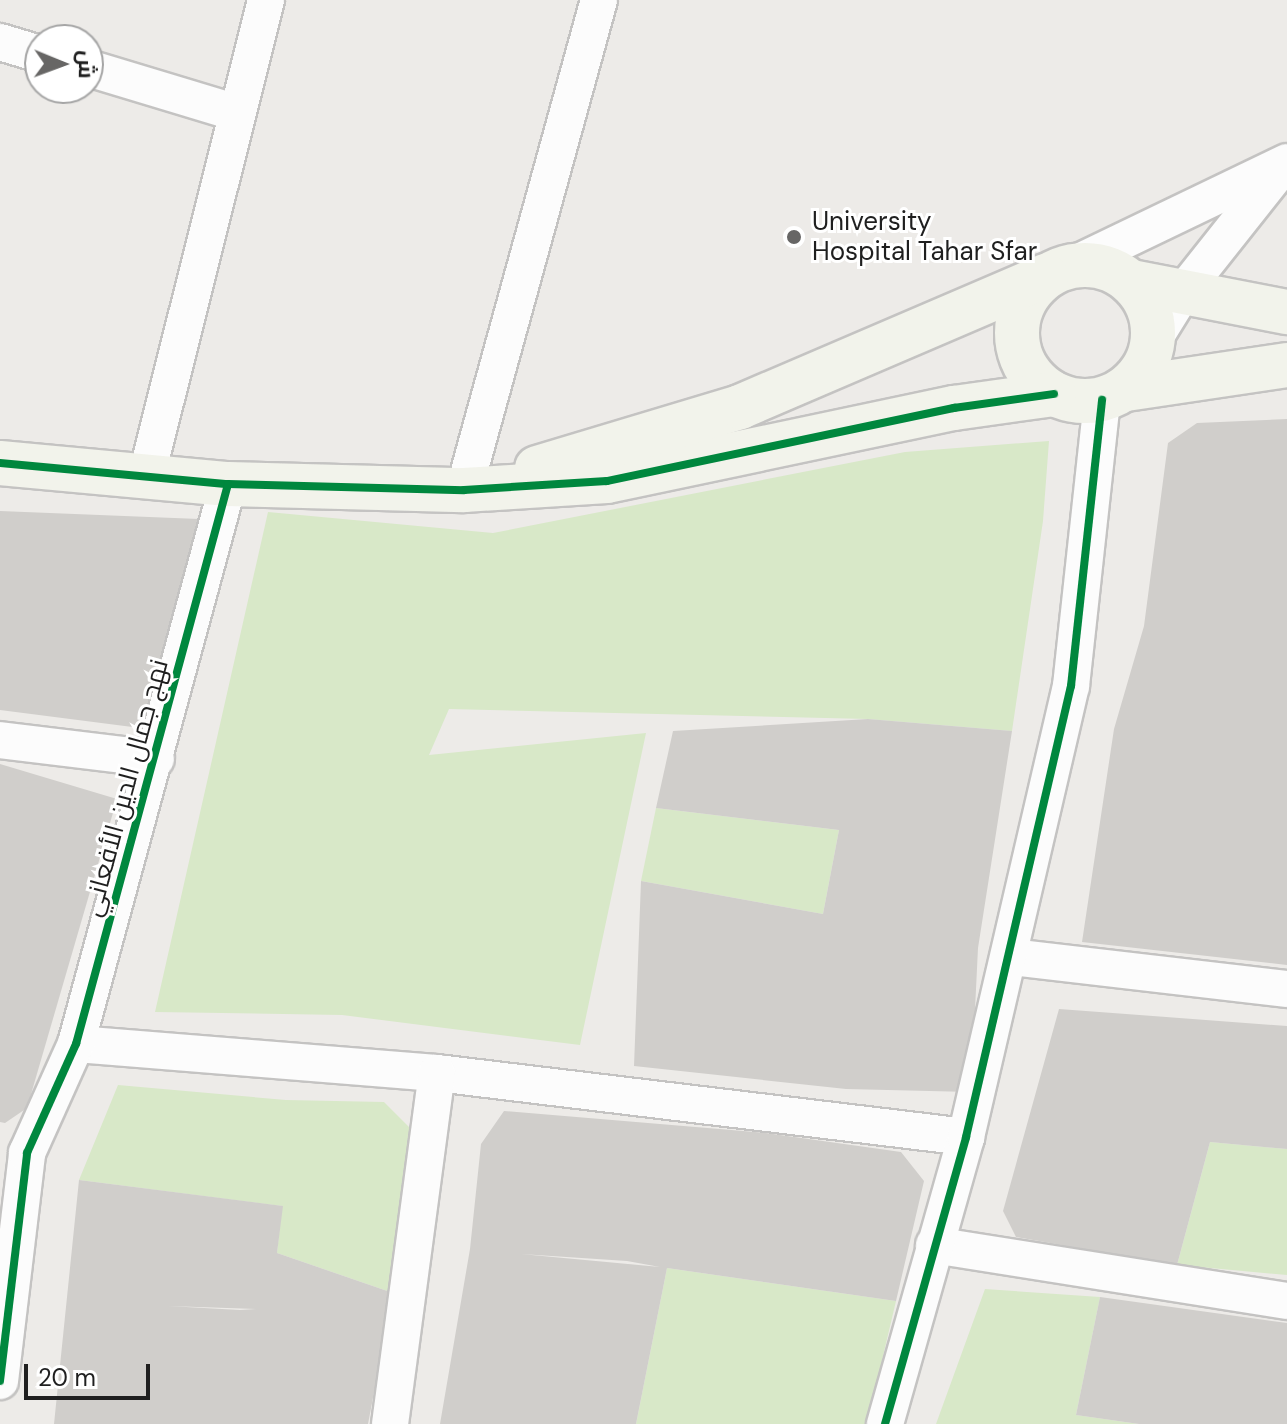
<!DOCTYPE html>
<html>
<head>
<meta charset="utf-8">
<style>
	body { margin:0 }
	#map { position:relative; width:1287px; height:1424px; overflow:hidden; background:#edebe8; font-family:"DM Sans",Cairo,sans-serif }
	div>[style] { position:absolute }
	.grass>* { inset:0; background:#d8e8c8 }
	.building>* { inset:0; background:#d0cecb }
	.roads { filter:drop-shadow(2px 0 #c4c3c2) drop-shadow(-2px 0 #c4c3c2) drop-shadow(0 2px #c4c3c2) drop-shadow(0 -2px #c4c3c2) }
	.street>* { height:36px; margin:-18px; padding:0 18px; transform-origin:18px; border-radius:18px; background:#fcfcfc }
	.secondary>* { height:44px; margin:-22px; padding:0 22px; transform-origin:22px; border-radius:22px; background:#f2f3eb }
	.secondary>.ring { margin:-22px; padding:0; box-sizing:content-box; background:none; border:44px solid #f2f3eb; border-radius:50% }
	.cycleway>* { height:8px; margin:-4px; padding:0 4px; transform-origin:4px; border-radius:4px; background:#00873e }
	.dots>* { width:22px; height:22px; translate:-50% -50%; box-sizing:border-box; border:4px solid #fff; border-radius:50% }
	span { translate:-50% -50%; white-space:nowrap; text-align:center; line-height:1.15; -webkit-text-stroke:6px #fff; paint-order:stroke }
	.poi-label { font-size:26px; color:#1f1f1f }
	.left { translate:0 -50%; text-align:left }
	.street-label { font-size:26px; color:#1f1f1f }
	.north { position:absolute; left:24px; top:24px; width:80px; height:80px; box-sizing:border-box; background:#fff; border:2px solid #a5a5a5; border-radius:50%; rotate:91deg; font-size:22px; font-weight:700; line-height:32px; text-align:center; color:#1f1f1f }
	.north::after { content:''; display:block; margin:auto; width:28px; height:36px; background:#676665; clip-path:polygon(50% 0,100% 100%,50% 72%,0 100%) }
	.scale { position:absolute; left:24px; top:1364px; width:126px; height:36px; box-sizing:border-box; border:4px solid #1f1f1f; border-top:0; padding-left:10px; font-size:24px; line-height:28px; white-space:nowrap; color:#1f1f1f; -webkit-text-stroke:6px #fff; paint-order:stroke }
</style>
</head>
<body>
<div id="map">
	<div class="grass">
		<i style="clip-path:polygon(1049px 441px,1043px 521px,1012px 731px,868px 719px,449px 709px,429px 755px,646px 733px,580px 1045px,342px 1015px,155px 1012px,268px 512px,493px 533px,905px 452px)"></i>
		<i style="clip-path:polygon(656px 808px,839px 830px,823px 914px,641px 881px)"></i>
		<i style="clip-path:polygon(118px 1085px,286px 1100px,384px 1102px,414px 1132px,393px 1293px,277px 1253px,282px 1206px,79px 1180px)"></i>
		<i style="clip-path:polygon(1210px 1142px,1287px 1149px,1287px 1275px,1177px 1265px)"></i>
		<i style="clip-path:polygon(667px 1268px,896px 1301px,867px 1424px,636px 1424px)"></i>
		<i style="clip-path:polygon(985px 1289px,1100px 1297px,1076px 1415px,1139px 1424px,936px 1424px)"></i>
	</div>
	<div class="building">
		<i style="clip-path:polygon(1287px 419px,1287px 965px,1082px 942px,1114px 729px,1144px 626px,1168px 443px,1197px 423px)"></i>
		<i style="clip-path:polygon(0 511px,199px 519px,148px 729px,0 710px)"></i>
		<i style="clip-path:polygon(868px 719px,1012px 731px,978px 948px,971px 1092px,846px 1089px,634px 1066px,641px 881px,823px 914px,839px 830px,656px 808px,673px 731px)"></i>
		<i style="clip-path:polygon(0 764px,117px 799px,27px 1108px,5px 1123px,0 1122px)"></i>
		<i style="clip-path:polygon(1059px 1009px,1287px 1026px,1287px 1149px,1210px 1142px,1177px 1265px,1016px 1237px,1003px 1211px)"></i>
		<i style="clip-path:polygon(evenodd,504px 1111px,766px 1133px,901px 1152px,924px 1181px,896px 1301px,667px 1268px,636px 1424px,440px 1424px,470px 1249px,481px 1144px,504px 1111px,521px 1254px,627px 1261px,660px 1267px,521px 1254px)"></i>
		<i style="clip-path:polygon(evenodd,79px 1180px,283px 1206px,277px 1253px,393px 1293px,368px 1424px,54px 1424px,79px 1180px,168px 1306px,256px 1309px,240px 1310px,168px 1306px)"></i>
		<i style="clip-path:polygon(1100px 1297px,1287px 1323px,1287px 1424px,1139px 1424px,1076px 1415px)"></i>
	</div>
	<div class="roads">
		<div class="street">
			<i style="left:0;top:42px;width:42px;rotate:16.7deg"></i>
			<i style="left:88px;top:68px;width:156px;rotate:16.8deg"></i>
			<i style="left:1073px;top:265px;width:237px;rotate:-25.7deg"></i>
			<i style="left:1154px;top:339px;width:55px;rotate:-58.3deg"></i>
			<i style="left:1183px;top:292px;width:154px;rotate:-51.6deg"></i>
			<i style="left:146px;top:478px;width:493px;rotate:-75.9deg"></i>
			<i style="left:464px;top:490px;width:508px;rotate:-74.6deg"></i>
			<i style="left:0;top:740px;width:157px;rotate:6.9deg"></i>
			<i style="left:1011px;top:957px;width:278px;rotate:6.6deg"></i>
			<i style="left:76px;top:1044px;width:362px;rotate:4.6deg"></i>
			<i style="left:437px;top:1073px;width:533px;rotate:6.9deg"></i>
			<i style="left:934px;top:1245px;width:357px;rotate:9deg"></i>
			<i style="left:0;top:1381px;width:230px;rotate:-83.2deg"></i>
			<i style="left:27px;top:1153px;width:120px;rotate:-65.8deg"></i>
			<i style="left:76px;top:1044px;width:580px;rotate:-74.81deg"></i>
			<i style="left:390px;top:1424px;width:354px;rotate:-82.4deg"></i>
			<i style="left:885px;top:1424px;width:298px;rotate:-74.2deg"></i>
			<i style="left:966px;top:1137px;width:463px;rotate:-76.9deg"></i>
			<i style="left:1071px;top:686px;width:288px;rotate:-83.8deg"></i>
		</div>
		<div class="secondary">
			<i class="ring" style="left:1017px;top:265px;width:92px;height:92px"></i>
			<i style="left:1132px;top:282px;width:158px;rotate:11deg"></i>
			<i style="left:1126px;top:389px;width:163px;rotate:-8.5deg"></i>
			<i style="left:0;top:463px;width:229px;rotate:5.3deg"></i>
			<i style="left:228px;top:484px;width:236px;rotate:1.5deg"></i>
			<i style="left:464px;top:490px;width:143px;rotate:-3.6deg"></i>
			<i style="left:607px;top:481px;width:355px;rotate:-11.9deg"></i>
			<i style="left:954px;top:408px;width:101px;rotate:-8deg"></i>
			<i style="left:537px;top:468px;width:212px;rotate:-16.7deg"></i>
			<i style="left:740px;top:407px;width:333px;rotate:-23.2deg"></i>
		</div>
	</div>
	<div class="cycleway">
		<i style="left:0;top:463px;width:229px;rotate:5.3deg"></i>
		<i style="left:228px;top:484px;width:236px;rotate:1.5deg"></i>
		<i style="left:464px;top:490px;width:143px;rotate:-3.6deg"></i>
		<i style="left:607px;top:481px;width:355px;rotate:-11.9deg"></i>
		<i style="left:954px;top:408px;width:101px;rotate:-8deg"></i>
		<i style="left:0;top:1381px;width:230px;rotate:-83.2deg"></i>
		<i style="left:27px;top:1153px;width:120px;rotate:-65.8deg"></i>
		<i style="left:76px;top:1044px;width:580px;rotate:-74.81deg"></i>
		<i style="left:885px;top:1424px;width:298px;rotate:-74.2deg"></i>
		<i style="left:966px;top:1137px;width:463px;rotate:-76.9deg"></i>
		<i style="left:1071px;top:686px;width:288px;rotate:-83.8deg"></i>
	</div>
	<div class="dots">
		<i style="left:794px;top:237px;background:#676665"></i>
	</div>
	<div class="poi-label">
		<span class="left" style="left:812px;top:237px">University<br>Hospital Tahar Sfar</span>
	</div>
	<div class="street-label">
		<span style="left:126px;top:788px;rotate:-75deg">نهج جمال الدين الأفعاني</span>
	</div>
	<div class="north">ش</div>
	<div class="scale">20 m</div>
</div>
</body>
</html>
